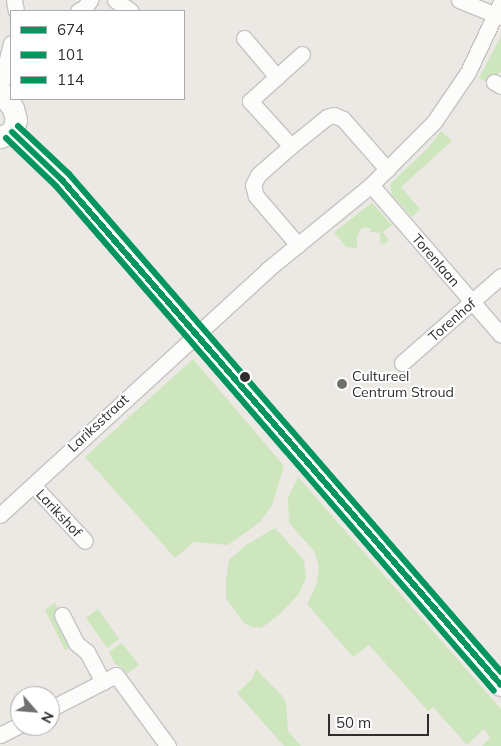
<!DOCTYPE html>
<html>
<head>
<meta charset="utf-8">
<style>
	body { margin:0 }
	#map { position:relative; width:501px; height:746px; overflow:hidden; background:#ece8e4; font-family:Mulish,sans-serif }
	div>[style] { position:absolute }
	.green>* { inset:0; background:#cee6be }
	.roads { filter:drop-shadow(1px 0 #c5c4c5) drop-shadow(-1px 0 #c5c4c5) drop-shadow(0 1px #c5c4c5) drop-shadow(0 -1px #c5c4c5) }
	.street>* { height:15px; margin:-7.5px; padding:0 7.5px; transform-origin:7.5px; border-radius:7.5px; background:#fcfcfb }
	.secondary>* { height:21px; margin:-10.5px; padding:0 10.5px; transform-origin:10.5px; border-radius:10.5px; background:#fcfcfb }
	.bus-1>* { height:6px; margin:-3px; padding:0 3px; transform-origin:3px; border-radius:3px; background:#00965e }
	.bus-2>* { height:6px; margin:-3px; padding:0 3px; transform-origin:3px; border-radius:3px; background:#00965e }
	.bus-3>* { height:6px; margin:-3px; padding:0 3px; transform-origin:3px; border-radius:3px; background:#00965e }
	.dots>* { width:14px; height:14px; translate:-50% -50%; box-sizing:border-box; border:2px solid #fff; border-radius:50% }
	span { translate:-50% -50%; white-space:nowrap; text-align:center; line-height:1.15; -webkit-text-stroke:4px #fff; paint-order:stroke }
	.street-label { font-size:14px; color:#2e2e2e }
	.poi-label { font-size:14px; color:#2e2e2e }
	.left { translate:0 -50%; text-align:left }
	.legend { position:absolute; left:10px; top:10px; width:175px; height:90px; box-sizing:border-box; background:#fff; border:1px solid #ababab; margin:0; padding:6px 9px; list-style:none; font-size:15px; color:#2e2e2e }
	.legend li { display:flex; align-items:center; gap:10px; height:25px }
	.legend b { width:25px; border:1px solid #ababab }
	.north { position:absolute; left:10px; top:686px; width:50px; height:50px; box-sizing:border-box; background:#fff; border:1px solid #ababab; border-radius:50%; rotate:117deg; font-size:14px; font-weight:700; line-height:20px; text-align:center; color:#2e2e2e }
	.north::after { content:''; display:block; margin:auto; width:18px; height:22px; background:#706f6e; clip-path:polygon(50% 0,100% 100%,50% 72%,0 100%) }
	.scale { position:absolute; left:328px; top:714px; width:101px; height:22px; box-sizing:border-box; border:2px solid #2e2e2e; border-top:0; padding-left:6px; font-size:15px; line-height:18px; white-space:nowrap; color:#2e2e2e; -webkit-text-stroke:4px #fff; paint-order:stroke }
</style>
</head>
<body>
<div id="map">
	<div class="green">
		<i style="clip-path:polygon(501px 36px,501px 71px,490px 84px,479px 78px)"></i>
		<i style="clip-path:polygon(441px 131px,452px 141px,401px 187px,420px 209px,412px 217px,392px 195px,390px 184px,429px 147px)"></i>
		<i style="clip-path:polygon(372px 203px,392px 225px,383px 232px,389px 240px,385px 244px,380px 243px,380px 233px,370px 232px,371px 228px,362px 228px,357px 236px,357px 248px,346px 247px,334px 232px)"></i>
		<i style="clip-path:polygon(193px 359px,284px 466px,272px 505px,260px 522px,228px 545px,194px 542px,175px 558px,85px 457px)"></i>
		<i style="clip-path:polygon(298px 477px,501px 709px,501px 746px,482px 746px,490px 738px,484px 729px,467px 745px,433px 707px,428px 711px,369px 645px,353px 657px,307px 604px,317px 583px,319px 567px,314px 551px,289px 523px,288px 498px)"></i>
		<i style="clip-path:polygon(275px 528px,304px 560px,306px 578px,298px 595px,279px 615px,261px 628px,252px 627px,244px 623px,226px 599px,226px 580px,229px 560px,246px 545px)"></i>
		<i style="clip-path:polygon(55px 602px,73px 646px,65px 650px,45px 610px)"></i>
		<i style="clip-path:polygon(98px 609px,119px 639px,107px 648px,86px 618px)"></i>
		<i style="clip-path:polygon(122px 643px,139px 665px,127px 674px,121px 667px,115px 664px,109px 652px)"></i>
		<i style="clip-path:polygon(256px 669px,283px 697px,286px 703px,288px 731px,301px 746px,284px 746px,237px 693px,252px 679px)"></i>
	</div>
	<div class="roads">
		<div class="street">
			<i style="left:14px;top:0;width:11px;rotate:80deg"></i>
			<i style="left:115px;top:0;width:19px;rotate:35deg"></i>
			<i style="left:459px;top:0;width:45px;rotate:22deg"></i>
			<i style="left:78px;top:11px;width:8px;rotate:-30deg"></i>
			<i style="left:85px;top:7px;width:9px;rotate:-54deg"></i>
			<i style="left:244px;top:38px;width:51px;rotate:49.8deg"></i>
			<i style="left:494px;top:82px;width:8px;rotate:30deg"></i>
			<i style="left:0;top:89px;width:47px;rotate:-76.6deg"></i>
			<i style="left:291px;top:146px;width:61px;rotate:-132.3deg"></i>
			<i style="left:250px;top:101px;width:70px;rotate:-42.1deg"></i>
			<i style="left:371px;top:185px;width:198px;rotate:49.1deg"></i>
			<i style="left:298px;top:245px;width:65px;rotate:-130.6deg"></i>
			<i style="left:256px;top:196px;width:11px;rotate:-105deg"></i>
			<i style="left:253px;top:185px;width:11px;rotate:-63deg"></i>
			<i style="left:258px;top:175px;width:44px;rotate:-41.3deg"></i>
			<i style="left:291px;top:146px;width:46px;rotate:-38.9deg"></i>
			<i style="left:327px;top:117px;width:7px;rotate:-16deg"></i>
			<i style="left:334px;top:115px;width:10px;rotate:24deg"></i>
			<i style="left:343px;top:119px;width:67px;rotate:48.7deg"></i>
			<i style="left:402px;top:363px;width:132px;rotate:-41.3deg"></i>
			<i style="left:33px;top:485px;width:76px;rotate:47.1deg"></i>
			<i style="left:0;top:515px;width:364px;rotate:-42.5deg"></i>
			<i style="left:268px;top:269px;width:133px;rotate:-39.2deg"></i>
			<i style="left:371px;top:185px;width:89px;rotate:-45deg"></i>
			<i style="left:434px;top:122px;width:60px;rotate:-55.8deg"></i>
			<i style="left:468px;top:72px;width:77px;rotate:-64.8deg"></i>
			<i style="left:62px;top:615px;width:31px;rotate:63deg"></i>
			<i style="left:76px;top:643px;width:14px;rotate:39deg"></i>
			<i style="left:87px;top:652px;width:34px;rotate:62deg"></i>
			<i style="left:50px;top:709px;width:74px;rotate:-27.3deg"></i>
			<i style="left:116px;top:675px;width:88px;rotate:53.8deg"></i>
			<i style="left:0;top:735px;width:22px;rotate:-27deg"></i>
		</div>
		<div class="secondary">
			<i style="left:0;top:91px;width:21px;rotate:53deg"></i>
			<i style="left:13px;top:108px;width:12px;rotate:76deg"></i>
			<i style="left:16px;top:120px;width:13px;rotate:108deg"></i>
			<i style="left:12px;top:132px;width:13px;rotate:157deg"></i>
			<i style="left:12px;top:132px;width:69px;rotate:43.8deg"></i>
			<i style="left:62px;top:180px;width:669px;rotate:49deg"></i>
		</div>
	</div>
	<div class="bus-1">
		<i style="left:12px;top:132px;width:69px;rotate:43.8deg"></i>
		<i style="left:62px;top:180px;width:669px;rotate:49deg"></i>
	</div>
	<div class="bus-2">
		<i style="left:6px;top:138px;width:69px;rotate:43.8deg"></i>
		<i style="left:56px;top:186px;width:668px;rotate:49.06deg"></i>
	</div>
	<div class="bus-3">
		<i style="left:18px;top:126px;width:70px;rotate:43.3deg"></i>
		<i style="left:69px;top:174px;width:659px;rotate:49.06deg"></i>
	</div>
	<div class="dots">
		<i style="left:245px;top:377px;background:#2e2e2e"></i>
		<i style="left:342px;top:384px;background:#706f6e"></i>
	</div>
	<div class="street-label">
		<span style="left:436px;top:260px;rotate:49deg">Torenlaan</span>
		<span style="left:452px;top:320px;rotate:-41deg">Torenhof</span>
		<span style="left:98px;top:423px;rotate:-43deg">Lariksstraat</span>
		<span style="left:59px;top:513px;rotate:47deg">Larikshof</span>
	</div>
	<div class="poi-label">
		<span class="left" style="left:352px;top:384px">Cultureel<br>Centrum Stroud</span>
	</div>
	<ul class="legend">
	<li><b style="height:6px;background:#00965e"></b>674</li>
	<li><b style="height:6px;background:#00965e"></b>101</li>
	<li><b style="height:6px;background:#00965e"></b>114</li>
	</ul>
	<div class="north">N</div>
	<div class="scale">50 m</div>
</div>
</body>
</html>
